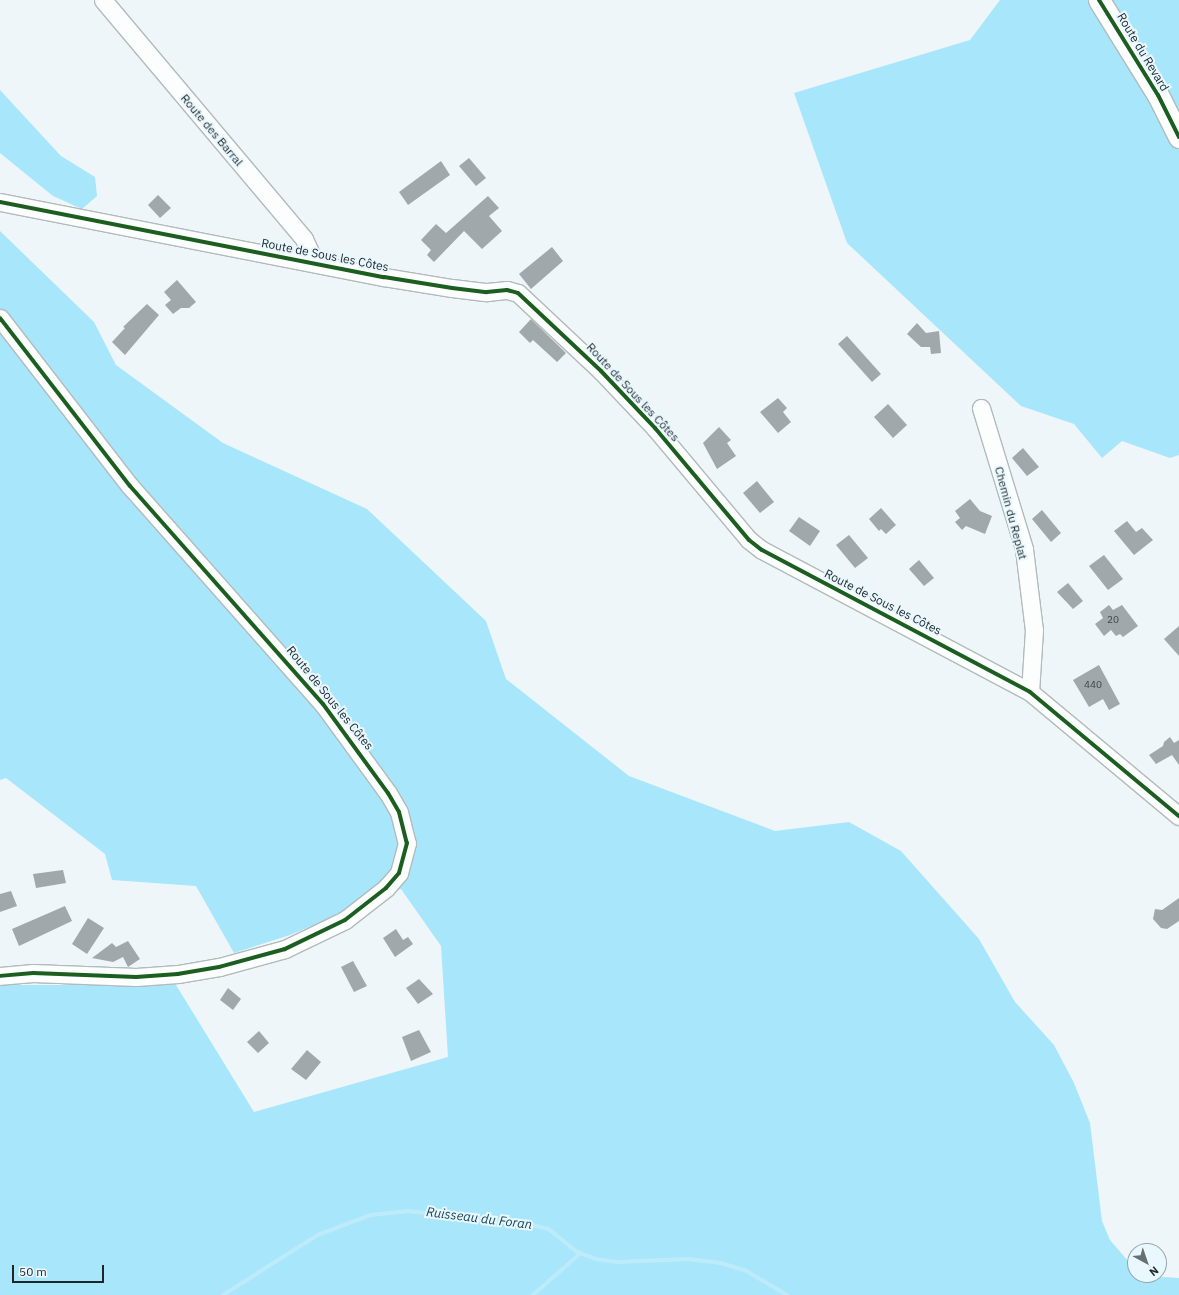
<!DOCTYPE html>
<html>
<head>
<meta charset="utf-8">
<style>
	body { margin:0 }
	#map { position:relative; width:1179px; height:1295px; overflow:hidden; background:#eef6f9; font-family:"IBM Plex Sans",sans-serif }
	div>[style] { position:absolute }
	.green>* { inset:0; background:#a8e6fb }
	.stream>* { height:3.5px; margin:-1.75px; padding:0 1.75px; transform-origin:1.75px; border-radius:1.75px; background:#beebfa }
	.building>* { inset:0; background:#a0a8ab }
	.roads { filter:drop-shadow(1px 0 #b2babc) drop-shadow(-1px 0 #b2babc) drop-shadow(0 1px #b2babc) drop-shadow(0 -1px #b2babc) }
	.minor>* { height:17px; margin:-8.5px; padding:0 8.5px; transform-origin:8.5px; border-radius:8.5px; background:#fcfefe }
	.major>* { height:21px; margin:-10.5px; padding:0 10.5px; transform-origin:10.5px; border-radius:10.5px; background:#fcfefe }
	.cycleway>* { height:4px; margin:-2px; padding:0 2px; transform-origin:2px; border-radius:2px; background:#1b5e20 }
	span { translate:-50% -50%; white-space:nowrap; text-align:center; line-height:1.15; -webkit-text-stroke:4px #e9f8fe; paint-order:stroke }
	.number-label { font-size:10px; color:#3e464a }
	.number-label span { -webkit-text-stroke-width:0 }
	.street-label { font-size:12px; color:#1d2629 }
	.water-label { font-size:13px; color:#154655; font-style:italic }
	.north { position:absolute; left:1127px; top:1243px; width:40px; height:40px; box-sizing:border-box; background:#e9f8fe; border:1px solid #97a4a9; border-radius:50%; rotate:140deg; font-size:11px; font-weight:700; line-height:16px; text-align:center; color:#1d2629 }
	.north::after { content:''; display:block; margin:auto; width:14px; height:18px; background:#666f72; clip-path:polygon(50% 0,100% 100%,50% 72%,0 100%) }
	.scale { position:absolute; left:12px; top:1265px; width:92px; height:18px; box-sizing:border-box; border:2px solid #1d2629; border-top:0; padding-left:5px; font-size:12px; line-height:14px; white-space:nowrap; color:#1d2629; -webkit-text-stroke:3px #e9f8fe; paint-order:stroke }
</style>
</head>
<body>
<div id="map">
	<div class="green">
		<i style="clip-path:polygon(1000px 0,1179px 0,1179px 455px,1170px 458px,1122px 441px,1102px 458px,1074px 424px,1021px 406px,847px 243px,794px 93px,970px 40px)"></i>
		<i style="clip-path:polygon(0 90px,61px 156px,95px 177px,97px 196px,82px 209px,53px 196px,0 153px)"></i>
		<i style="clip-path:polygon(0 231px,94px 322px,116px 365px,223px 443px,367px 509px,486px 621px,506px 679px,629px 776px,775px 831px,849px 822px,901px 851px,979px 939px,1015px 1002px,1054px 1045px,1074px 1083px,1090px 1123px,1102px 1221px,1110px 1240px,1135px 1269px,1135px 1275px,1179px 1278px,1179px 1295px,0 1295px,0 985px,176px 985px,254px 1112px,448px 1057px,441px 946px,401px 889px,290px 935px,234px 953px,196px 886px,112px 880px,105px 854px,6px 778px,0 780px)"></i>
	</div>
	<div class="stream">
		<i style="left:223px;top:1295px;width:112px;rotate:-32.3deg"></i>
		<i style="left:318px;top:1235px;width:57px;rotate:-20.7deg"></i>
		<i style="left:371px;top:1215px;width:36px;rotate:-6deg"></i>
		<i style="left:407px;top:1211px;width:120px;rotate:5.8deg"></i>
		<i style="left:526px;top:1223px;width:24px;rotate:15deg"></i>
		<i style="left:549px;top:1229px;width:36px;rotate:39deg"></i>
		<i style="left:577px;top:1252px;width:20px;rotate:20deg"></i>
		<i style="left:596px;top:1259px;width:22px;rotate:8deg"></i>
		<i style="left:618px;top:1262px;width:70px;rotate:-2.5deg"></i>
		<i style="left:688px;top:1259px;width:33px;rotate:7deg"></i>
		<i style="left:721px;top:1263px;width:27px;rotate:17deg"></i>
		<i style="left:747px;top:1271px;width:47px;rotate:31deg"></i>
		<i style="left:533px;top:1295px;width:64px;rotate:-41.2deg"></i>
	</div>
	<div class="building">
		<i style="clip-path:polygon(469px 158px,486px 178px,476px 186px,459px 166px)"></i>
		<i style="clip-path:polygon(441px 161px,450px 175px,408px 205px,399px 192px)"></i>
		<i style="clip-path:polygon(158px 195px,171px 208px,160px 218px,148px 205px)"></i>
		<i style="clip-path:polygon(488px 196px,499px 208px,489px 216px,502px 231px,482px 249px,464px 231px,434px 262px,427px 255px,431px 250px,421px 240px,436px 224px,446px 233px)"></i>
		<i style="clip-path:polygon(552px 247px,563px 261px,531px 289px,519px 274px)"></i>
		<i style="clip-path:polygon(177px 280px,196px 302px,189px 308px,181px 308px,173px 314px,165px 305px,171px 300px,164px 292px)"></i>
		<i style="clip-path:polygon(147px 304px,159px 315px,125px 355px,112px 342px,125px 328px,123px 327px)"></i>
		<i style="clip-path:polygon(531px 319px,566px 353px,557px 362px,533px 340px,530px 343px,519px 332px)"></i>
		<i style="clip-path:polygon(917px 323px,926px 333px,939px 331px,941px 353px,931px 354px,930px 347px,921px 347px,907px 334px)"></i>
		<i style="clip-path:polygon(847px 336px,881px 374px,872px 382px,838px 344px)"></i>
		<i style="clip-path:polygon(778px 398px,787px 408px,783px 412px,791px 422px,778px 433px,760px 412px)"></i>
		<i style="clip-path:polygon(888px 404px,907px 425px,893px 438px,874px 417px)"></i>
		<i style="clip-path:polygon(719px 427px,731px 440px,727px 443px,736px 456px,717px 469px,703px 443px)"></i>
		<i style="clip-path:polygon(1023px 448px,1039px 467px,1027px 476px,1012px 458px)"></i>
		<i style="clip-path:polygon(757px 481px,774px 502px,760px 513px,743px 493px)"></i>
		<i style="clip-path:polygon(970px 499px,980px 511px,992px 516px,985px 534px,966px 526px,962px 530px,955px 522px,960px 518px,955px 511px)"></i>
		<i style="clip-path:polygon(881px 508px,896px 525px,886px 534px,881px 529px,879px 531px,869px 519px)"></i>
		<i style="clip-path:polygon(1042px 510px,1061px 533px,1051px 542px,1032px 519px)"></i>
		<i style="clip-path:polygon(799px 517px,820px 531px,810px 546px,789px 531px)"></i>
		<i style="clip-path:polygon(1127px 521px,1136px 532px,1142px 528px,1153px 540px,1134px 555px,1114px 531px)"></i>
		<i style="clip-path:polygon(849px 535px,868px 558px,855px 568px,836px 545px)"></i>
		<i style="clip-path:polygon(1104px 555px,1123px 579px,1108px 590px,1089px 566px)"></i>
		<i style="clip-path:polygon(919px 560px,934px 578px,924px 586px,909px 569px)"></i>
		<i style="clip-path:polygon(1068px 583px,1083px 601px,1073px 609px,1057px 592px)"></i>
		<i style="clip-path:polygon(1109px 605px,1113px 610px,1122px 605px,1138px 626px,1123px 637px,1120px 634px,1116px 636px,1111px 630px,1104px 636px,1095px 624px,1103px 618px,1100px 612px)"></i>
		<i style="clip-path:polygon(1179px 626px,1179px 656px,1164px 639px)"></i>
		<i style="clip-path:polygon(1099px 665px,1120px 704px,1109px 710px,1103px 699px,1089px 707px,1073px 680px)"></i>
		<i style="clip-path:polygon(1170px 737px,1174px 743px,1179px 740px,1179px 765px,1172px 755px,1156px 764px,1149px 755px,1163px 746px,1164px 742px)"></i>
		<i style="clip-path:polygon(63px 870px,66px 883px,36px 888px,33px 874px)"></i>
		<i style="clip-path:polygon(11px 891px,17px 906px,0 912px,0 894px)"></i>
		<i style="clip-path:polygon(1179px 898px,1179px 921px,1167px 929px,1161px 928px,1153px 919px,1155px 909px,1162px 910px)"></i>
		<i style="clip-path:polygon(65px 906px,72px 921px,19px 946px,12px 929px)"></i>
		<i style="clip-path:polygon(88px 918px,104px 928px,87px 954px,72px 944px)"></i>
		<i style="clip-path:polygon(396px 929px,403px 940px,408px 937px,413px 944px,395px 957px,383px 938px)"></i>
		<i style="clip-path:polygon(128px 941px,140px 959px,128px 967px,123px 957px,113px 962px,92px 958px,112px 943px,116px 947px)"></i>
		<i style="clip-path:polygon(353px 961px,367px 986px,354px 992px,341px 967px)"></i>
		<i style="clip-path:polygon(419px 979px,433px 994px,418px 1004px,406px 988px)"></i>
		<i style="clip-path:polygon(228px 988px,241px 999px,233px 1010px,220px 1000px)"></i>
		<i style="clip-path:polygon(419px 1030px,431px 1052px,411px 1061px,402px 1037px)"></i>
		<i style="clip-path:polygon(259px 1031px,269px 1043px,258px 1053px,247px 1042px)"></i>
		<i style="clip-path:polygon(307px 1050px,321px 1062px,306px 1080px,291px 1069px)"></i>
	</div>
	<div class="roads">
		<div class="minor">
			<i style="left:103px;top:0;width:312px;rotate:49.9deg"></i>
			<i style="left:304px;top:239px;width:26px;rotate:65deg"></i>
			<i style="left:0;top:202px;width:391px;rotate:11.1deg"></i>
			<i style="left:384px;top:277px;width:69px;rotate:9.2deg"></i>
			<i style="left:452px;top:288px;width:35px;rotate:7deg"></i>
			<i style="left:487px;top:292px;width:20px;rotate:-6deg"></i>
			<i style="left:507px;top:290px;width:11px;rotate:15deg"></i>
			<i style="left:518px;top:293px;width:114px;rotate:43.2deg"></i>
			<i style="left:601px;top:371px;width:79px;rotate:46.5deg"></i>
			<i style="left:655px;top:428px;width:146px;rotate:50deg"></i>
			<i style="left:749px;top:540px;width:16px;rotate:38deg"></i>
			<i style="left:762px;top:550px;width:303px;rotate:27.9deg"></i>
			<i style="left:1030px;top:692px;width:194px;rotate:39.8deg"></i>
			<i style="left:0;top:318px;width:212px;rotate:52.3deg"></i>
			<i style="left:130px;top:486px;width:291px;rotate:48.5deg"></i>
			<i style="left:323px;top:704px;width:110px;rotate:53.9deg"></i>
			<i style="left:388px;top:793px;width:22px;rotate:60deg"></i>
			<i style="left:399px;top:812px;width:32px;rotate:76deg"></i>
			<i style="left:407px;top:843px;width:31px;rotate:105deg"></i>
			<i style="left:399px;top:873px;width:20px;rotate:131deg"></i>
			<i style="left:386px;top:888px;width:52px;rotate:142deg"></i>
			<i style="left:345px;top:920px;width:67px;rotate:154.2deg"></i>
			<i style="left:285px;top:949px;width:68px;rotate:164.7deg"></i>
			<i style="left:219px;top:967px;width:42px;rotate:170.3deg"></i>
			<i style="left:178px;top:974px;width:42px;rotate:175.9deg"></i>
			<i style="left:136px;top:977px;width:103px;rotate:-177.8deg"></i>
			<i style="left:33px;top:973px;width:33px;rotate:175deg"></i>
			<i style="left:981px;top:408px;width:147px;rotate:73deg"></i>
			<i style="left:1024px;top:549px;width:82px;rotate:83deg"></i>
			<i style="left:1034px;top:630px;width:62px;rotate:93.7deg"></i>
		</div>
		<div class="major">
			<i style="left:1099px;top:0;width:112px;rotate:58.2deg"></i>
			<i style="left:1158px;top:95px;width:47px;rotate:63.4deg"></i>
		</div>
	</div>
	<div class="cycleway">
		<i style="left:1099px;top:0;width:112px;rotate:58.2deg"></i>
		<i style="left:1158px;top:95px;width:47px;rotate:63.4deg"></i>
		<i style="left:0;top:202px;width:391px;rotate:11.1deg"></i>
		<i style="left:384px;top:277px;width:69px;rotate:9.2deg"></i>
		<i style="left:452px;top:288px;width:35px;rotate:7deg"></i>
		<i style="left:487px;top:292px;width:20px;rotate:-6deg"></i>
		<i style="left:507px;top:290px;width:11px;rotate:15deg"></i>
		<i style="left:518px;top:293px;width:114px;rotate:43.2deg"></i>
		<i style="left:601px;top:371px;width:79px;rotate:46.5deg"></i>
		<i style="left:655px;top:428px;width:146px;rotate:50deg"></i>
		<i style="left:749px;top:540px;width:16px;rotate:38deg"></i>
		<i style="left:762px;top:550px;width:303px;rotate:27.9deg"></i>
		<i style="left:1030px;top:692px;width:194px;rotate:39.8deg"></i>
		<i style="left:0;top:318px;width:212px;rotate:52.3deg"></i>
		<i style="left:130px;top:486px;width:291px;rotate:48.5deg"></i>
		<i style="left:323px;top:704px;width:110px;rotate:53.9deg"></i>
		<i style="left:388px;top:793px;width:22px;rotate:60deg"></i>
		<i style="left:399px;top:812px;width:32px;rotate:76deg"></i>
		<i style="left:407px;top:843px;width:31px;rotate:105deg"></i>
		<i style="left:399px;top:873px;width:20px;rotate:131deg"></i>
		<i style="left:386px;top:888px;width:52px;rotate:142deg"></i>
		<i style="left:345px;top:920px;width:67px;rotate:154.2deg"></i>
		<i style="left:285px;top:949px;width:68px;rotate:164.7deg"></i>
		<i style="left:219px;top:967px;width:42px;rotate:170.3deg"></i>
		<i style="left:178px;top:974px;width:42px;rotate:175.9deg"></i>
		<i style="left:136px;top:977px;width:103px;rotate:-177.8deg"></i>
		<i style="left:33px;top:973px;width:33px;rotate:175deg"></i>
	</div>
	<div class="number-label">
		<span style="left:1113px;top:620px">20</span>
		<span style="left:1093px;top:685px">440</span>
	</div>
	<div class="street-label">
		<span style="left:1143px;top:52px;rotate:59deg">Route du Revard</span>
		<span style="left:212px;top:130px;rotate:50deg">Route des Barral</span>
		<span style="left:325px;top:255px;rotate:11deg">Route de Sous les Côtes</span>
		<span style="left:633px;top:392px;rotate:47deg">Route de Sous les Côtes</span>
		<span style="left:1011px;top:513px;rotate:75deg">Chemin du Replat</span>
		<span style="left:883px;top:602px;rotate:27deg">Route de Sous les Côtes</span>
		<span style="left:330px;top:698px;rotate:51deg">Route de Sous les Côtes</span>
	</div>
	<div class="water-label">
		<span style="left:479px;top:1219px;rotate:7deg">Ruisseau du Foran</span>
	</div>
	<div class="north">N</div>
	<div class="scale">50 m</div>
</div>
</body>
</html>
